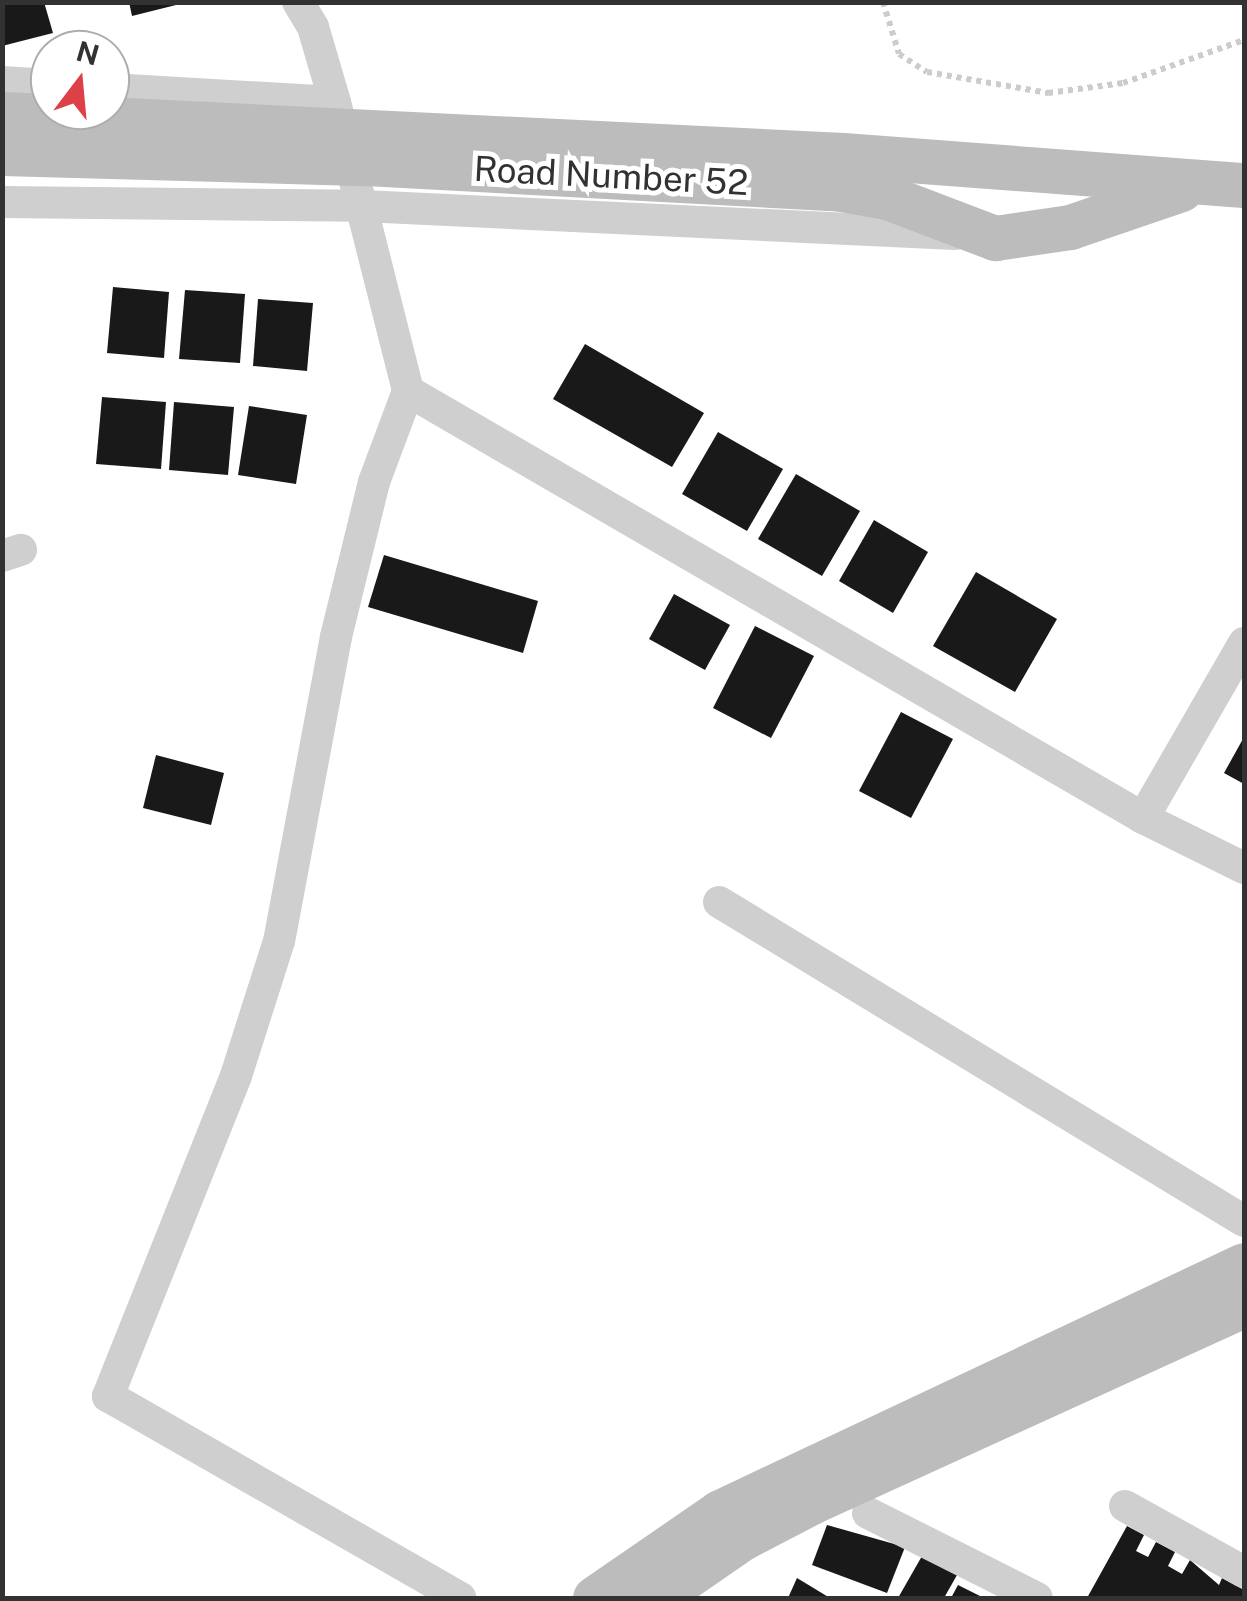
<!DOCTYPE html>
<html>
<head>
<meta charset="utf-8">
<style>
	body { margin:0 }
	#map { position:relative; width:1247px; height:1601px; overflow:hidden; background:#fff; font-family:"Public Sans",sans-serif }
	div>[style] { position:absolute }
	.building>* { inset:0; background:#191919 }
	.path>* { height:6px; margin-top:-3px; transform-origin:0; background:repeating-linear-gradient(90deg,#ccc 0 5px,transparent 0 10px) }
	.street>* { height:32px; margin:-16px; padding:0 16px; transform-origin:16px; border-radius:16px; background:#cfcfcf }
	.secondary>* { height:45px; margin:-22.5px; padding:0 22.5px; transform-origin:22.5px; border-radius:22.5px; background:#bcbcbc }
	.secondary-bridge>* { height:45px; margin:-22.5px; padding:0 22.5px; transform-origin:22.5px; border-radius:22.5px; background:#bcbcbc }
	span { translate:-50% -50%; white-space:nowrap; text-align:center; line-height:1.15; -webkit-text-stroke:10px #fff; paint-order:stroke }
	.street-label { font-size:35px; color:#323232 }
	.frame { position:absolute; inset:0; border:5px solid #323232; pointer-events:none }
	.north { position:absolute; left:30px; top:30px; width:100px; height:100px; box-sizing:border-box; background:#fff; border:2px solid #adadad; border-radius:50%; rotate:16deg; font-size:28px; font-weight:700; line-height:40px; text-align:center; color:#323232 }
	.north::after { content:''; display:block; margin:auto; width:35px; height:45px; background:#dd4047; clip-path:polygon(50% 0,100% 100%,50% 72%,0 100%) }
</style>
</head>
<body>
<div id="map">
	<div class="building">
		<i style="clip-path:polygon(2px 2px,44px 2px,53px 33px,2px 46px)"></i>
		<i style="clip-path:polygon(129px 2px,180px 2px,180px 4px,132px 16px)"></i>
		<i style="clip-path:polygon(113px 287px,169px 292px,164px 358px,107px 353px)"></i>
		<i style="clip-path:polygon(185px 290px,245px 294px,240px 363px,179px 359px)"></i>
		<i style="clip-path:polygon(258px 299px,313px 303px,307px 371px,253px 366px)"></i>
		<i style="clip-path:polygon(585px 344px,704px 413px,672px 467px,553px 399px)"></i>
		<i style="clip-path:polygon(102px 397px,166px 402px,161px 469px,96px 464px)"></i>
		<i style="clip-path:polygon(174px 402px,234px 407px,228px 475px,169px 470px)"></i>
		<i style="clip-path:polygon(249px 406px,307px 415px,296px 484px,238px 475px)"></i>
		<i style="clip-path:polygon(718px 432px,783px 469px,747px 531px,682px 494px)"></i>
		<i style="clip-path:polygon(796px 474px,860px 511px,822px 576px,758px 539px)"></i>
		<i style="clip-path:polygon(874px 520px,928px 552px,893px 613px,839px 581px)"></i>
		<i style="clip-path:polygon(384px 555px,538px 601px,523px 653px,368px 607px)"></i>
		<i style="clip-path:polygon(976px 572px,1057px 619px,1015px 692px,933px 646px)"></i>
		<i style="clip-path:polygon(674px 594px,730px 625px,705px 670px,649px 639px)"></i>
		<i style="clip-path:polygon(755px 626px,814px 656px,771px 738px,713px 708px)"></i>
		<i style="clip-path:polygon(901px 712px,953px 739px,911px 818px,859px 791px)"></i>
		<i style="clip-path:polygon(1244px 737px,1244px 784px,1224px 773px)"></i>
		<i style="clip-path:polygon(156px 755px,224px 773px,211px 825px,143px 808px)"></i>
		<i style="clip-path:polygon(827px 1525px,905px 1547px,887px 1593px,812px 1565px)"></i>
		<i style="clip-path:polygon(1127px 1526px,1144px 1535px,1136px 1551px,1148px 1557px,1156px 1542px,1175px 1552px,1168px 1566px,1182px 1574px,1190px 1560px,1219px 1585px,1222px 1578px,1244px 1590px,1244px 1598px,1087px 1598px)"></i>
		<i style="clip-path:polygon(922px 1556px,957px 1575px,944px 1598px,898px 1598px)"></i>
		<i style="clip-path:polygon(797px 1578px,830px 1598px,788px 1598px)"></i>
		<i style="clip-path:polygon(958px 1585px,984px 1598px,951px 1598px)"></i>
	</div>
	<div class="path">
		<i style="left:883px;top:2px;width:54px;rotate:72.9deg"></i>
		<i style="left:899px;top:54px;width:33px;rotate:33deg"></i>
		<i style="left:927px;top:72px;width:123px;rotate:9.8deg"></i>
		<i style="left:1048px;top:93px;width:76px;rotate:-7.6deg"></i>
		<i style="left:1123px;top:83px;width:128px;rotate:-19.6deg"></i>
	</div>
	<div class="street">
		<i style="left:298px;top:2px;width:29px;rotate:59deg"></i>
		<i style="left:313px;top:27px;width:78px;rotate:73.7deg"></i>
		<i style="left:335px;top:102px;width:298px;rotate:75.8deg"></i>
		<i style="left:408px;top:391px;width:97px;rotate:110.5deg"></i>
		<i style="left:374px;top:482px;width:160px;rotate:103.8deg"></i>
		<i style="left:336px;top:637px;width:309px;rotate:100.6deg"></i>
		<i style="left:279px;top:941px;width:142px;rotate:107.7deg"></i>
		<i style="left:236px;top:1076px;width:345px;rotate:111.8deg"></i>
		<i style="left:108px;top:1396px;width:406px;rotate:29.8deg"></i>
		<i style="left:2px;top:82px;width:48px;rotate:3.6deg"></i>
		<i style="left:110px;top:89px;width:225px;rotate:3.3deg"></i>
		<i style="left:2px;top:202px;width:361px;rotate:0.6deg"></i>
		<i style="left:363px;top:206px;width:593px;rotate:2.71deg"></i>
		<i style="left:408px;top:391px;width:850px;rotate:30.15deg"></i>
		<i style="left:1143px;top:818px;width:113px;rotate:26.3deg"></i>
		<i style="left:2px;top:556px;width:20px;rotate:-18deg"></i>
		<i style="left:1143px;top:818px;width:202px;rotate:-60deg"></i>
		<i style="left:719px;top:902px;width:614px;rotate:31.28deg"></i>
		<i style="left:1125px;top:1506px;width:136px;rotate:29deg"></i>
		<i style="left:868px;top:1513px;width:189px;rotate:26.7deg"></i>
	</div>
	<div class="secondary">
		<i style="left:843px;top:155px;width:402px;rotate:4.3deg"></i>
		<i style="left:842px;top:189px;width:46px;rotate:10.1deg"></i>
		<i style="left:887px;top:197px;width:116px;rotate:20.8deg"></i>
		<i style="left:995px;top:238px;width:76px;rotate:-8.3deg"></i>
		<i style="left:1070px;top:227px;width:117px;rotate:-18.9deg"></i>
		<i style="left:595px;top:1598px;width:152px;rotate:-34.5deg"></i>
		<i style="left:720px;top:1512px;width:579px;rotate:-25.24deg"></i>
		<i style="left:655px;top:1598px;width:106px;rotate:-34.6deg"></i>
		<i style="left:742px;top:1538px;width:80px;rotate:-27.5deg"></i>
		<i style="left:813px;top:1501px;width:473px;rotate:-24.5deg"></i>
	</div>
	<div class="secondary-bridge">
		<i style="left:2px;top:114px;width:842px;rotate:2.79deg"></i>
		<i style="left:2px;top:153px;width:364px;rotate:1.6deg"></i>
		<i style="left:366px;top:163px;width:477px;rotate:3.1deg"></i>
	</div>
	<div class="street-label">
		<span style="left:611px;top:176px;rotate:3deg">Road Number 52</span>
	</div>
	<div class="frame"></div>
	<div class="north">N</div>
</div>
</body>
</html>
